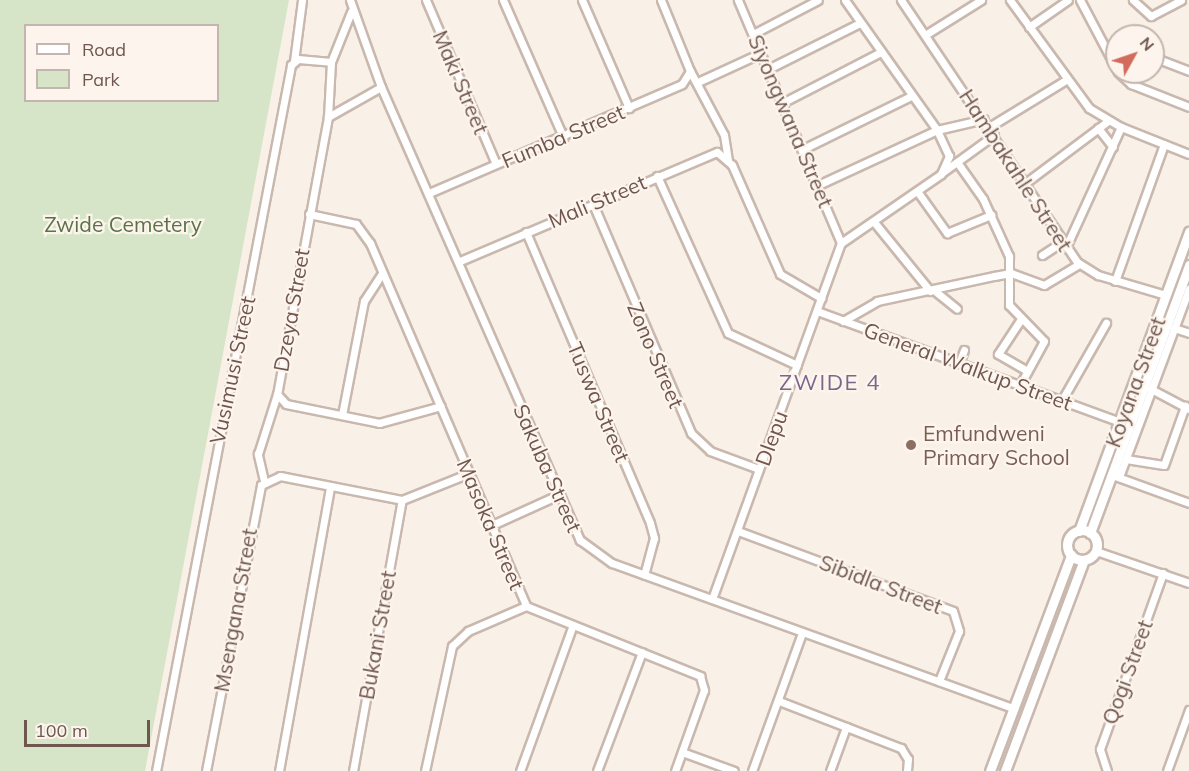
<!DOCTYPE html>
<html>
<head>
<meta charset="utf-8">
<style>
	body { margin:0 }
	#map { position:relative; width:1189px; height:771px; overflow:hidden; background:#f9f0e7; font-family:Mulish,sans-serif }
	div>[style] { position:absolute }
	.green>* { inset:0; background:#d6e5c7 }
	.roads { filter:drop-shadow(2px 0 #c9b8ae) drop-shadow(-2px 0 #c9b8ae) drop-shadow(0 2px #c9b8ae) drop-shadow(0 -2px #c9b8ae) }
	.minor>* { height:7px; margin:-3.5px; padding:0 3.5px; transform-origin:3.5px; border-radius:3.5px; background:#fff }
	.secondary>* { height:9px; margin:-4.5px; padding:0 4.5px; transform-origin:4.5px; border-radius:4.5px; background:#fff }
	.secondary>.ring { margin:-4.5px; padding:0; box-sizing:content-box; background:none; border:9px solid #fff; border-radius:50% }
	.dots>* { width:16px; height:16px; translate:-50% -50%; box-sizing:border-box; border:3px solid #fdf5ed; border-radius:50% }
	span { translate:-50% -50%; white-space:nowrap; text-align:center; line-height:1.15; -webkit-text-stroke:4.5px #fdf5ed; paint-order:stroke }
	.street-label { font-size:21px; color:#6f574f }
	.park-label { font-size:21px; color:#5a7448 }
	.education-label { font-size:21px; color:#785e54 }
	.left { translate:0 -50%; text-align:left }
	.neighbourhood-label { font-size:22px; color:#7b668c; letter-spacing:1.5px }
	.legend { position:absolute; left:24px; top:24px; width:195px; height:78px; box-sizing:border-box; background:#fdf5ed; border:2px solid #c4b6ae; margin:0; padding:8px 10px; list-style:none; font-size:18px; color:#6f574f }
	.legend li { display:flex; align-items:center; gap:12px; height:30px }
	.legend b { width:30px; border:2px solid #c4b6ae }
	.north { position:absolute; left:1105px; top:24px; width:60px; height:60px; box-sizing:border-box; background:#fdf5ed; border:2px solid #c4b6ae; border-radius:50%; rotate:50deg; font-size:16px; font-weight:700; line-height:24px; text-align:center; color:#6f574f }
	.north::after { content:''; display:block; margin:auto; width:21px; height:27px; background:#d36b5c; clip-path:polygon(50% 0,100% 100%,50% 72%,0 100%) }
	.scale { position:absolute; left:24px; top:720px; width:126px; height:27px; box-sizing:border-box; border:3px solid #6f574f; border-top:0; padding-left:8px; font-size:18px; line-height:21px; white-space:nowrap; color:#6f574f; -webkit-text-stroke:4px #fdf5ed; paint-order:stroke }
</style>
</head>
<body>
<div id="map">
	<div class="green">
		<i style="clip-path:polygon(evenodd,0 0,289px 0,145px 771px,0 771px,0 0,26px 26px,218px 26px,218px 100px,26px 100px,26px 26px)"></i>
	</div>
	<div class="roads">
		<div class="minor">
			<i style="left:350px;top:0;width:92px;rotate:70.4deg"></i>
			<i style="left:381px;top:87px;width:495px;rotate:66.3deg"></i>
			<i style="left:580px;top:540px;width:39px;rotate:36deg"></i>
			<i style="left:612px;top:563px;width:426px;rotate:19.9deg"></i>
			<i style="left:426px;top:0;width:178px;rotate:66.9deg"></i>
			<i style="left:503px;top:0;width:150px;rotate:66.3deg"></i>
			<i style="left:582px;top:0;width:118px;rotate:66.5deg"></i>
			<i style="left:661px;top:0;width:77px;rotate:67.8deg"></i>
			<i style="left:901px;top:0;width:316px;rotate:56.1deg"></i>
			<i style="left:1077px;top:262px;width:25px;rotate:32deg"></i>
			<i style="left:1098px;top:275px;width:71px;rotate:16.4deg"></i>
			<i style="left:1010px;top:0;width:134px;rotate:53.8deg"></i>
			<i style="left:1089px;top:108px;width:37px;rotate:31deg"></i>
			<i style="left:1121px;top:127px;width:73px;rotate:21.7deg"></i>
			<i style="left:1080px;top:0;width:79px;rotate:62.1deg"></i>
			<i style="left:1133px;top:0;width:24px;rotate:42deg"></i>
			<i style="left:1151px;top:16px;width:34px;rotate:-28deg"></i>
			<i style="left:1029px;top:27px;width:47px;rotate:-34.7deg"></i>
			<i style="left:753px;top:34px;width:73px;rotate:-27.6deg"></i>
			<i style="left:925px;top:35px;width:66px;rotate:-32deg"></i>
			<i style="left:1153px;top:57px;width:39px;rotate:21deg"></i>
			<i style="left:294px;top:61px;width:62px;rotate:-82.5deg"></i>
			<i style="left:768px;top:69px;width:103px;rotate:-26.6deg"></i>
			<i style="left:690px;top:71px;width:72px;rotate:62deg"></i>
			<i style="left:724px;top:135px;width:25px;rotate:81deg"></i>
			<i style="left:1118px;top:72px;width:18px;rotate:43deg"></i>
			<i style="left:1131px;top:84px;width:62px;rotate:21.6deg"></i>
			<i style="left:700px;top:81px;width:67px;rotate:-24.7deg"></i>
			<i style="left:381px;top:87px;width:61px;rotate:150.5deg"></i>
			<i style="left:328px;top:117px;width:282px;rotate:100.4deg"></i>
			<i style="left:277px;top:394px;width:13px;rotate:48deg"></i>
			<i style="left:286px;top:404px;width:95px;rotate:11.5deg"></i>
			<i style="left:379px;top:423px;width:64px;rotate:-15.3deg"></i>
			<i style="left:782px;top:103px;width:111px;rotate:-27.3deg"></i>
			<i style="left:328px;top:117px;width:55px;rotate:-86.9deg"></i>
			<i style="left:989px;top:127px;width:90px;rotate:-31.4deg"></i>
			<i style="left:1098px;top:128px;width:24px;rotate:52deg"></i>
			<i style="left:803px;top:149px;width:120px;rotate:-26.1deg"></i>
			<i style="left:957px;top:162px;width:45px;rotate:54.9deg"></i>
			<i style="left:983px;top:199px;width:63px;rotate:65.5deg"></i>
			<i style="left:1009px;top:256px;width:49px;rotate:90deg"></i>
			<i style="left:1009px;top:305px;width:50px;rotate:45.8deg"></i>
			<i style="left:1044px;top:341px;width:50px;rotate:118.6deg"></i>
			<i style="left:943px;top:172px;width:63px;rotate:-36deg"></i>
			<i style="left:657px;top:176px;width:172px;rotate:65.7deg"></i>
			<i style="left:728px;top:333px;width:76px;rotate:24.9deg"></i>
			<i style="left:1024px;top:184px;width:105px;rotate:-36.9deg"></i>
			<i style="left:818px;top:185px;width:131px;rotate:-24.8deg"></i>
			<i style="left:937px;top:130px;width:48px;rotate:-13.2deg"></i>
			<i style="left:917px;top:191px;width:52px;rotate:54.5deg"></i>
			<i style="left:947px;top:233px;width:48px;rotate:-22.2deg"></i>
			<i style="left:429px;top:193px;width:275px;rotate:-23.3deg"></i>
			<i style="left:682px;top:84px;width:15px;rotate:-58deg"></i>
			<i style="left:593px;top:204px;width:249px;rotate:66.8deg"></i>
			<i style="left:691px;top:433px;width:26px;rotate:43deg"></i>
			<i style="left:710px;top:451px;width:52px;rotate:20.2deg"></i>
			<i style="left:309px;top:214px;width:48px;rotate:12deg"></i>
			<i style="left:356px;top:224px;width:24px;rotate:54deg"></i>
			<i style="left:370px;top:243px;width:395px;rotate:66.7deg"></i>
			<i style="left:526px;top:606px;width:188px;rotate:21.9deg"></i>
			<i style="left:700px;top:676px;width:15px;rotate:74deg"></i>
			<i style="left:704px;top:690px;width:86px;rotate:109.7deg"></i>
			<i style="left:874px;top:222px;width:89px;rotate:50.9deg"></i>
			<i style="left:526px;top:232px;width:316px;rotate:66.9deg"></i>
			<i style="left:650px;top:523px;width:16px;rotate:75deg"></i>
			<i style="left:654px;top:538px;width:38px;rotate:105deg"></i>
			<i style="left:841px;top:243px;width:121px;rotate:-34.6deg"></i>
			<i style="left:941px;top:174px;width:20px;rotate:-66deg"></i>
			<i style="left:949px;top:156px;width:29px;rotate:-115deg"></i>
			<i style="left:937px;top:130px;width:159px;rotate:-125.3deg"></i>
			<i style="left:1066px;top:247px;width:132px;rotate:-65.4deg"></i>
			<i style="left:1042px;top:255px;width:24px;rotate:-33deg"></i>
			<i style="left:460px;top:261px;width:279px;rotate:-23deg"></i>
			<i style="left:717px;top:152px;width:20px;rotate:41deg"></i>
			<i style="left:732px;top:165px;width:119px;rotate:66.2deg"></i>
			<i style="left:780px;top:274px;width:48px;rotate:30.3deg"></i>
			<i style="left:1115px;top:281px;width:145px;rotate:-70.3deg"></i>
			<i style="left:935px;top:291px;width:28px;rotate:39deg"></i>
			<i style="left:817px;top:311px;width:323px;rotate:20.1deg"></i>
			<i style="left:1021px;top:319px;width:42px;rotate:123.3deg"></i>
			<i style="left:998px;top:354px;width:34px;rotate:30deg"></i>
			<i style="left:843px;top:321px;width:39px;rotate:-30deg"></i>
			<i style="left:877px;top:301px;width:120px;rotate:-12.1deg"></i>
			<i style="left:994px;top:276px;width:17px;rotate:-10deg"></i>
			<i style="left:1011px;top:273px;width:35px;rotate:20deg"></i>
			<i style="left:1044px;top:285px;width:41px;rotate:-31deg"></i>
			<i style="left:1174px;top:328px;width:16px;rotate:18deg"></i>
			<i style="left:959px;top:363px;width:14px;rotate:-69deg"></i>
			<i style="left:1151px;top:389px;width:43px;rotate:27.8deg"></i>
			<i style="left:1062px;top:400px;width:89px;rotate:-60.3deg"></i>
			<i style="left:342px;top:415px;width:116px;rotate:-79.1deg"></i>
			<i style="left:364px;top:301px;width:33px;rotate:-57deg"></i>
			<i style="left:1126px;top:459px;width:38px;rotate:9deg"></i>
			<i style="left:1164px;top:465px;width:63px;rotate:-70.4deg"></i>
			<i style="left:1115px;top:476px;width:79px;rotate:20deg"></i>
			<i style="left:1119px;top:477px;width:201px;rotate:-69.6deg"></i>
			<i style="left:264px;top:481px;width:28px;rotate:-103deg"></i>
			<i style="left:258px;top:454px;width:63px;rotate:-72.4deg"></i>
			<i style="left:492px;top:525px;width:72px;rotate:-24.4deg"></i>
			<i style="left:738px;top:531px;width:229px;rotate:20.4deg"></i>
			<i style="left:953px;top:611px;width:21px;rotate:73deg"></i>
			<i style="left:959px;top:631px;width:54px;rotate:111.8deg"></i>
			<i style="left:1096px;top:551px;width:98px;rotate:19deg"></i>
			<i style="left:712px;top:599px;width:379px;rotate:-70.1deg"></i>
			<i style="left:841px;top:243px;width:264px;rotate:-113deg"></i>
			<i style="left:779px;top:701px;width:131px;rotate:21.1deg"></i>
			<i style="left:901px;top:748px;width:13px;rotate:58deg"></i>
			<i style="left:908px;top:759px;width:12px;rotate:95deg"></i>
			<i style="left:682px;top:752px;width:55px;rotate:20.1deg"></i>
			<i style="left:156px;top:771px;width:719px;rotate:-79.17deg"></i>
			<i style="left:291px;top:65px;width:9px;rotate:-41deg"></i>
			<i style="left:298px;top:59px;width:33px;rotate:5deg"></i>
			<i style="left:331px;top:62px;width:54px;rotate:-68.2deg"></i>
			<i style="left:206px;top:771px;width:291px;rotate:-79.1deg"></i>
			<i style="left:261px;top:485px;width:21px;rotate:-25deg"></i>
			<i style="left:280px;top:476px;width:124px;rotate:11.1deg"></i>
			<i style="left:402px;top:500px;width:72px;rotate:-21.9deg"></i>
			<i style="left:279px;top:771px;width:288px;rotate:-79.8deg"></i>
			<i style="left:353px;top:771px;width:275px;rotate:-79.8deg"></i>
			<i style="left:425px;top:771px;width:128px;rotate:-77.8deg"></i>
			<i style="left:452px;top:646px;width:22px;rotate:-43deg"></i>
			<i style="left:468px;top:631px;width:63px;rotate:-23.3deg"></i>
			<i style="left:520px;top:771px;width:153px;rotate:-70.1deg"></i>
			<i style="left:597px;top:771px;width:127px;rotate:-69.3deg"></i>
			<i style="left:752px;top:771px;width:147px;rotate:-70.1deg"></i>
			<i style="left:830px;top:771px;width:47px;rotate:-70deg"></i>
			<i style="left:1107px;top:771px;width:23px;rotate:-108deg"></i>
			<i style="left:1100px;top:749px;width:187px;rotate:-70.3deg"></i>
			<i style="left:1167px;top:771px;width:65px;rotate:-70.2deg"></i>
		</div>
		<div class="secondary">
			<i class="ring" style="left:1067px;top:530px;width:21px;height:21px"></i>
			<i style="left:1079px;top:531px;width:319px;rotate:-69.8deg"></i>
			<i style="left:1090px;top:533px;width:286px;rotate:-69.7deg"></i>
			<i style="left:990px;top:771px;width:231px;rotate:-69.4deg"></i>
			<i style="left:1005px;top:771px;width:225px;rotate:-69.5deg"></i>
		</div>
	</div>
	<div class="dots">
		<i style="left:911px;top:445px;background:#8d6e63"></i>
	</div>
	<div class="street-label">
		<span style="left:461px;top:82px;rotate:67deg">Maki Street</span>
		<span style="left:791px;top:121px;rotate:67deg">Siyongwana Street</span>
		<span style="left:563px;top:136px;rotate:-23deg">Fumba Street</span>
		<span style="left:1016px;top:170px;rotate:57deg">Hambakahle Street</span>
		<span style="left:597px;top:201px;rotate:-23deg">Mali Street</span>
		<span style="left:291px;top:310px;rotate:-80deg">Dzeya Street</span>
		<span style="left:656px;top:355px;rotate:67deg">Zono Street</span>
		<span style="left:968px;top:366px;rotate:20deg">General Walkup Street</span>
		<span style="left:232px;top:370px;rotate:-78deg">Vusimusi Street</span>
		<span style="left:1135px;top:382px;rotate:-70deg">Koyana Street</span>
		<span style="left:599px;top:402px;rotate:67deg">Tuswa Street</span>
		<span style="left:771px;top:438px;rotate:-70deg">Dlepu</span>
		<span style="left:548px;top:468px;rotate:66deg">Sakuba Street</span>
		<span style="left:491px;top:524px;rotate:67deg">Masoka Street</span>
		<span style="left:881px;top:584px;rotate:21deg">Sibidla Street</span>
		<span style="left:235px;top:610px;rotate:-80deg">Msengana Street</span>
		<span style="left:377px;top:635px;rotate:-80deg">Bukani Street</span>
		<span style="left:1127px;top:672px;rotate:-70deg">Qogi Street</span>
	</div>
	<div class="park-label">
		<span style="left:123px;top:224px">Zwide Cemetery</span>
	</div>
	<div class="education-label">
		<span class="left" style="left:923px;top:445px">Emfundweni<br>Primary School</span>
	</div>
	<div class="neighbourhood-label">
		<span style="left:830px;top:383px">ZWIDE 4</span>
	</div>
	<ul class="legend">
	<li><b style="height:8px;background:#fff"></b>Road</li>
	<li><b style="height:16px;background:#d6e5c7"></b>Park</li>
	</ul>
	<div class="north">N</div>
	<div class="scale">100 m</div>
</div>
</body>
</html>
